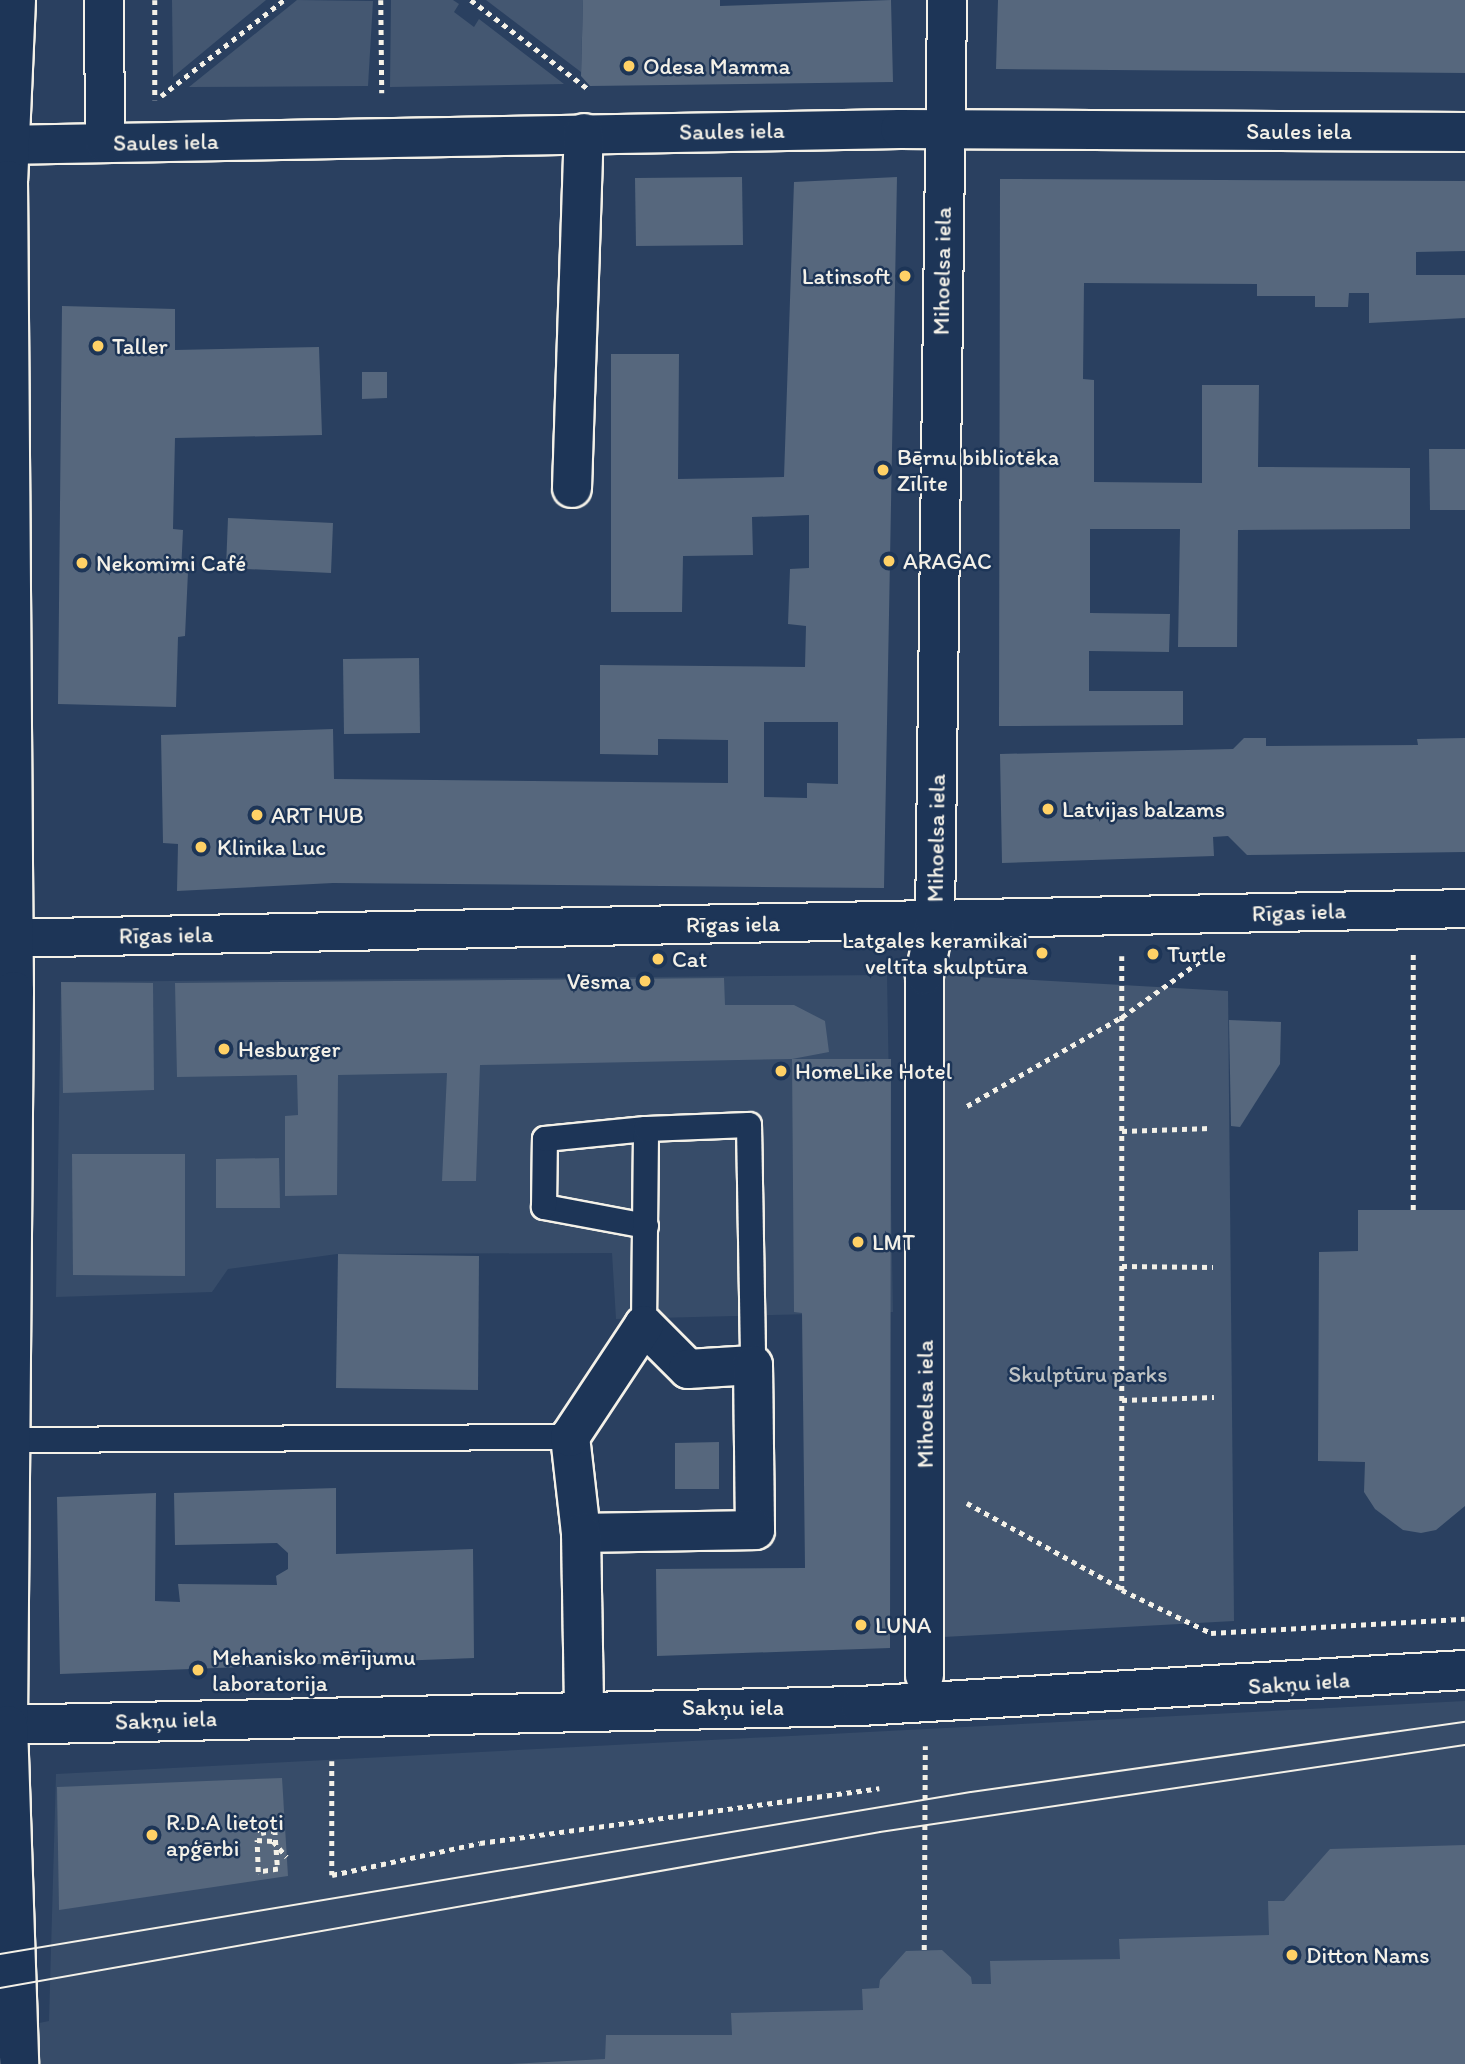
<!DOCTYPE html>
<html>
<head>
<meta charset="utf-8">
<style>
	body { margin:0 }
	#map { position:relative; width:1465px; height:2064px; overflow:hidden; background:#2a4060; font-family:Itim,sans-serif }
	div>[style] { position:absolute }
	.built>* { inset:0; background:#374c69 }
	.green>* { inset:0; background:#445771 }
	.building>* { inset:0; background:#56677d }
	.path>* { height:4.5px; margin-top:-2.25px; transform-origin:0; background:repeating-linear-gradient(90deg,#f4f1e8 0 5px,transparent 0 10px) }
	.roads { filter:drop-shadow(2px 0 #f4f1e8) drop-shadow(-2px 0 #f4f1e8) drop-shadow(0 2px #f4f1e8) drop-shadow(0 -2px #f4f1e8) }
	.service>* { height:24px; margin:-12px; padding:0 12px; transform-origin:12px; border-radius:12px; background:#1d3557 }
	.pedestrian>* { height:37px; margin:-18.5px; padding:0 18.5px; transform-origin:18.5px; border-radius:18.5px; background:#1d3557 }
	.minor>* { height:38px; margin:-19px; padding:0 19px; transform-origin:19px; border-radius:19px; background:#1d3557 }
	.tertiary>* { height:38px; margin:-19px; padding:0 19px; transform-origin:19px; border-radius:19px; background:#1d3557 }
	.tram>* { height:2px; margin:-1px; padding:0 1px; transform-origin:1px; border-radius:1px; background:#f4f1e8 }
	.dots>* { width:19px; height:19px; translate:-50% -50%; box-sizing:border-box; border:4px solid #1d3557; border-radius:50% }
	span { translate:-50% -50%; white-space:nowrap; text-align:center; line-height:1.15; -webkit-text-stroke:5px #1d3557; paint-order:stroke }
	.poi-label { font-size:23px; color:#f4f1e8 }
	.left { translate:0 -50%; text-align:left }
	.right { translate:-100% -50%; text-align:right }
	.street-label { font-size:23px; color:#f4f1e8 }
	.park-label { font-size:23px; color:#bfc3c4 }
</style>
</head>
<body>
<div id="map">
	<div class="built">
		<i style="clip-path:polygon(887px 975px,893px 1312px,616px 1319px,612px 1253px,337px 1254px,228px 1269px,212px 1292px,56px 1297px,61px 982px)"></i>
		<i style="clip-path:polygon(1465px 1701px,1465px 2064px,0 2064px,0 2031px,49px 2021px,56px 1774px)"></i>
	</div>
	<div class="green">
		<i style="clip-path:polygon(172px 0,266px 0,173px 77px)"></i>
		<i style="clip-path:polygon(297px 0,373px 1px,368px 86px,189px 87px)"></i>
		<i style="clip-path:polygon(391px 0,453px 0,459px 4px,454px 12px,474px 27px,479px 19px,564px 84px,390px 87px)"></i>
		<i style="clip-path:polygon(486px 0,583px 0,581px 72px)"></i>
		<i style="clip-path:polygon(944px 975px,1228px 991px,1234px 1621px,943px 1637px)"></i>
	</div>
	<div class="building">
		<i style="clip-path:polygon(583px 0,720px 0,720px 6px,891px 0,893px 82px,590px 86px,581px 76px)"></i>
		<i style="clip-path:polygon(998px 0,1465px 0,1465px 73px,996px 69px)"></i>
		<i style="clip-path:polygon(742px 177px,743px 245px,636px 246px,635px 178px)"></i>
		<i style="clip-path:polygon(evenodd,897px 177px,884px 888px,333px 883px,177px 891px,178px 844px,163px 843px,161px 735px,333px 729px,334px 779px,728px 783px,728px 740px,658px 739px,658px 755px,600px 754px,600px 665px,805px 667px,806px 626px,788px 624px,790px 569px,809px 568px,809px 515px,752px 517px,753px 555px,683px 556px,682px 612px,611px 612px,611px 354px,679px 354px,678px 479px,784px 477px,794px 182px,897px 177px,764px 722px,838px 722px,838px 784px,807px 783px,807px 798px,764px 797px,764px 722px)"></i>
		<i style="clip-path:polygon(1000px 179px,1465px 181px,1465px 251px,1416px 252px,1416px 275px,1465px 275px,1465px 318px,1369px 323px,1369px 293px,1349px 293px,1348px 307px,1315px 307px,1315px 296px,1257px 296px,1257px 284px,1084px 283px,1083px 379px,1094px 380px,1094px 482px,1202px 483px,1202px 385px,1259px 385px,1258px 467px,1410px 468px,1410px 529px,1238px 530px,1237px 647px,1178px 647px,1180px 529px,1090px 529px,1090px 613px,1170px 614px,1169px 652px,1089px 651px,1089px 691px,1183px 691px,1183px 725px,999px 726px)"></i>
		<i style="clip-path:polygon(62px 306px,175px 309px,175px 350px,319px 347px,322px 435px,175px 438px,173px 529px,183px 530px,181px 572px,188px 572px,185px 636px,178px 637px,176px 707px,58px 704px)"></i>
		<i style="clip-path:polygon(362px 372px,387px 372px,387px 398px,362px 399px)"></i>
		<i style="clip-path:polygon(1429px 449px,1465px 449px,1465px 510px,1430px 510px)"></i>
		<i style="clip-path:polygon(228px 518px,333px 523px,331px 573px,226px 568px)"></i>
		<i style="clip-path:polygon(419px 658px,420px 733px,344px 734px,343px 659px)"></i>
		<i style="clip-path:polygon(1244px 738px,1266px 738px,1266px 746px,1418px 745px,1417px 739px,1465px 738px,1465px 852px,1247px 855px,1228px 836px,1213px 837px,1214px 856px,1002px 863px,1000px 754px,1233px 749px)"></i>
		<i style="clip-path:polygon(724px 978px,725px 1005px,794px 1005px,825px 1021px,829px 1052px,792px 1059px,480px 1065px,476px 1181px,442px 1181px,447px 1073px,338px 1075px,337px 1195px,285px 1196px,285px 1116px,298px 1115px,297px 1075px,177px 1077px,175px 983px)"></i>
		<i style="clip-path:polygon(61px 982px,153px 983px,154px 1090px,63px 1093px)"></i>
		<i style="clip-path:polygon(1229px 1020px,1281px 1022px,1280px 1064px,1240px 1127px,1231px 1126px)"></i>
		<i style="clip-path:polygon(792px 1059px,891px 1059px,890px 1648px,657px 1656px,656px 1569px,805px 1568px,802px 1313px,794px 1312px)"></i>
		<i style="clip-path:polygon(72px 1154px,185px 1154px,185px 1276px,73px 1275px)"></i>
		<i style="clip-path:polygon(279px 1158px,280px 1208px,216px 1208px,216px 1159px)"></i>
		<i style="clip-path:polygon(1358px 1210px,1465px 1210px,1465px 1506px,1436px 1530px,1421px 1533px,1403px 1530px,1375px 1509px,1364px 1492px,1365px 1462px,1318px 1461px,1319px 1252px,1358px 1251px)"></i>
		<i style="clip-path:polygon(338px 1254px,479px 1256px,478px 1390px,336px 1388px)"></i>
		<i style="clip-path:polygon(719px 1442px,719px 1489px,675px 1489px,675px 1443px)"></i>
		<i style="clip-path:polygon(336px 1488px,336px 1554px,473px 1549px,474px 1658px,60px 1674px,57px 1497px,156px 1493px,155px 1601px,180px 1602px,178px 1584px,277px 1585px,276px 1576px,288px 1569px,288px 1553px,277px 1543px,175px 1545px,174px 1493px)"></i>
		<i style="clip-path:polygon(282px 1778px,288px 1876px,59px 1910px,57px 1787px)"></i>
		<i style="clip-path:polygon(1465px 1845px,1465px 2064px,510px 2064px,605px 2059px,606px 2035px,732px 2035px,731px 2013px,863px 2010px,862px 1989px,879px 1988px,880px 1980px,906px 1951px,942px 1950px,971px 1977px,972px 1984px,991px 1984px,990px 1961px,1120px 1959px,1119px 1939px,1269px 1935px,1268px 1901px,1284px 1901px,1330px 1849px)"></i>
	</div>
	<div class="path">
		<i style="left:155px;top:0;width:100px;rotate:90deg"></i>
		<i style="left:381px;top:0;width:93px;rotate:89.4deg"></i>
		<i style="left:471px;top:0;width:146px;rotate:37.2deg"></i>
		<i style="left:161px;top:96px;width:156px;rotate:-38deg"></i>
		<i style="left:1122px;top:956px;width:634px;rotate:90deg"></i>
		<i style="left:1122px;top:1590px;width:99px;rotate:25.8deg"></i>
		<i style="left:1211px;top:1633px;width:254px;rotate:-3.2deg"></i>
		<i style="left:967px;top:1106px;width:179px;rotate:-29.9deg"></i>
		<i style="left:1122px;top:1017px;width:100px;rotate:-35.6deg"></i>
		<i style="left:1122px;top:1131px;width:89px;rotate:-1.9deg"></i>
		<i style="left:1413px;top:1210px;width:259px;rotate:-90deg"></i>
		<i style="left:1122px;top:1266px;width:91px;rotate:0.6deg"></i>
		<i style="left:1122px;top:1400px;width:92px;rotate:-1.9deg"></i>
		<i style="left:967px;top:1503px;width:177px;rotate:29deg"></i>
		<i style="left:332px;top:1761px;width:114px;rotate:90deg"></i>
		<i style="left:332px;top:1875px;width:151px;rotate:-12.2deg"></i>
		<i style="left:480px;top:1843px;width:403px;rotate:-7.8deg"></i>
		<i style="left:259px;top:1827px;width:6px;rotate:72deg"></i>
		<i style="left:261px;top:1833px;width:14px;rotate:-12deg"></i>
		<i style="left:275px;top:1830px;width:39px;rotate:86deg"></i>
		<i style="left:278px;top:1869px;width:20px;rotate:171deg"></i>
		<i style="left:258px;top:1872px;width:32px;rotate:-92deg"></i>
		<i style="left:257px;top:1840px;width:16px;rotate:4deg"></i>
		<i style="left:273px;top:1841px;width:21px;rotate:49deg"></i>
		<i style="left:924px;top:1950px;width:204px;rotate:-89.7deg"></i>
	</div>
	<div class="roads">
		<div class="service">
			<i style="left:646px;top:1226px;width:104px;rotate:-169.4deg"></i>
			<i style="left:544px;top:1207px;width:68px;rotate:-89.2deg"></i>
			<i style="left:545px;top:1139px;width:101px;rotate:-5.7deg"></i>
			<i style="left:644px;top:1325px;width:196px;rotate:-89.4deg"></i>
			<i style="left:646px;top:1129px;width:103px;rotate:-2.2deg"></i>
			<i style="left:749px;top:1125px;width:240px;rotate:89deg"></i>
			<i style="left:8px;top:1440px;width:562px;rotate:-0.31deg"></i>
		</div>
		<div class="pedestrian">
			<i style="left:0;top:938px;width:1465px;rotate:-1.17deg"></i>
			<i style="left:924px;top:1675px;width:700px;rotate:-90deg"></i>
			<i style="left:924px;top:975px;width:56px;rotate:-78.7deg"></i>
		</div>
		<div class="minor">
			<i style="left:0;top:145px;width:900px;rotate:-1.02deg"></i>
			<i style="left:900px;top:129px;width:565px;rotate:0.3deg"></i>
			<i style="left:572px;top:488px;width:355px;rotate:-88.1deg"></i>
			<i style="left:935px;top:920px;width:920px;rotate:-89.25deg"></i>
			<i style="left:644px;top:1325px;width:62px;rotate:45deg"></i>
			<i style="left:688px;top:1369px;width:65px;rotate:-3.5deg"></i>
			<i style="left:753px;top:1365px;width:165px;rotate:89.3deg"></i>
			<i style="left:755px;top:1530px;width:174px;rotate:179deg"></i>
			<i style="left:581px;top:1533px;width:97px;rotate:-96.5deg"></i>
			<i style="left:570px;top:1437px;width:134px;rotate:-56.5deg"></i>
			<i style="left:581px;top:1533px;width:175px;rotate:89deg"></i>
			<i style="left:0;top:1725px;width:860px;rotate:-1.27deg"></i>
			<i style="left:860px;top:1706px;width:606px;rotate:-3.41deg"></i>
		</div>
		<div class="tertiary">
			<i style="left:16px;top:0;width:180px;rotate:92.5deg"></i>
			<i style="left:8px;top:180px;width:811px;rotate:89.58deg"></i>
			<i style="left:14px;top:991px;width:734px;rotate:90.47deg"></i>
			<i style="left:8px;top:1725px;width:339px;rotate:88.1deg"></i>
			<i style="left:104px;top:0;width:143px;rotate:89.6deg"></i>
		</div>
	</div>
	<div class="tram">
		<i style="left:0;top:1954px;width:984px;rotate:-9.47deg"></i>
		<i style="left:971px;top:1792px;width:499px;rotate:-8.1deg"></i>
		<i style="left:0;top:1988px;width:894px;rotate:-10.05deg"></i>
		<i style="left:880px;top:1832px;width:591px;rotate:-8.46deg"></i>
	</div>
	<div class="dots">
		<i style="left:629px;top:66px;background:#ffd166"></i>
		<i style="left:905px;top:276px;background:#ffd166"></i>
		<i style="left:98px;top:346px;background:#ffd166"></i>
		<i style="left:883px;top:470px;background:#ffd166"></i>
		<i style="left:889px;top:561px;background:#ffd166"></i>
		<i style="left:82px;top:563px;background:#ffd166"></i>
		<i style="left:1048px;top:809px;background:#ffd166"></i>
		<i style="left:257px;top:815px;background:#ffd166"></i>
		<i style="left:201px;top:847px;background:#ffd166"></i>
		<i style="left:1042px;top:953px;background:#ffd166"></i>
		<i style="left:1153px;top:954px;background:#ffd166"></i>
		<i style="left:658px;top:959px;background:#ffd166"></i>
		<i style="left:645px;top:981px;background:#ffd166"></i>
		<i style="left:224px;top:1049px;background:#ffd166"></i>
		<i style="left:781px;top:1071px;background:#ffd166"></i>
		<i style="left:858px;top:1242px;background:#ffd166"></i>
		<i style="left:861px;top:1625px;background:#ffd166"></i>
		<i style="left:198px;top:1670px;background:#ffd166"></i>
		<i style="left:152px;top:1835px;background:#ffd166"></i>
		<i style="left:1292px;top:1955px;background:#ffd166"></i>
	</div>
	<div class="poi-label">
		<span class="left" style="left:643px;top:66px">Odesa Mamma</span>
		<span class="right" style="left:891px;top:276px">Latinsoft</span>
		<span class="left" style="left:112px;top:346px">Taller</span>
		<span class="left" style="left:897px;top:470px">Bērnu bibliotēka<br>Zīlīte</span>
		<span class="left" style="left:903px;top:561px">ARAGAC</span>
		<span class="left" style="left:96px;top:563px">Nekomimi Café</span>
		<span class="left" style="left:1062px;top:809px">Latvijas balzams</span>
		<span class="left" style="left:271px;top:815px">ART HUB</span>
		<span class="left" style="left:217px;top:847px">Klinika Luc</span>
		<span class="right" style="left:1028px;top:953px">Latgales keramikai<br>veltīta skulptūra</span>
		<span class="left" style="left:1167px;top:954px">Turtle</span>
		<span class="left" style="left:672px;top:959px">Cat</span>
		<span class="right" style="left:631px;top:981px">Vēsma</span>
		<span class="left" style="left:238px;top:1049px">Hesburger</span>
		<span class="left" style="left:795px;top:1071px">HomeLike Hotel</span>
		<span class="left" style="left:872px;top:1242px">LMT</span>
		<span class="left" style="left:875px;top:1625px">LUNA</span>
		<span class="left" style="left:212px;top:1670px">Mehanisko mērījumu<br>laboratorija</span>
		<span class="left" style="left:166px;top:1835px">R.D.A lietoti<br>apģērbi</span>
		<span class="left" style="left:1306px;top:1955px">Ditton Nams</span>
	</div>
	<div class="street-label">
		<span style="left:732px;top:131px;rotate:-1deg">Saules iela</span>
		<span style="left:1299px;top:131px">Saules iela</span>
		<span style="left:166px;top:142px;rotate:-1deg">Saules iela</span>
		<span style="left:942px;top:271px;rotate:-89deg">Mihoelsa iela</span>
		<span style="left:936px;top:838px;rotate:-89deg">Mihoelsa iela</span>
		<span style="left:1299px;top:912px;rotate:-2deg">Rīgas iela</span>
		<span style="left:733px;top:924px;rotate:-1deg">Rīgas iela</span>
		<span style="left:166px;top:935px;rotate:-1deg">Rīgas iela</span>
		<span style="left:925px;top:1404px;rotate:-90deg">Mihoelsa iela</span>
		<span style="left:1299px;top:1683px;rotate:-4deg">Sakņu iela</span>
		<span style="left:733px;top:1707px">Sakņu iela</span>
		<span style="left:166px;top:1720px;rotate:-2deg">Sakņu iela</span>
	</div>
	<div class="park-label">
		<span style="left:1088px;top:1374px">Skulptūru parks</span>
	</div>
</div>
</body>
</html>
